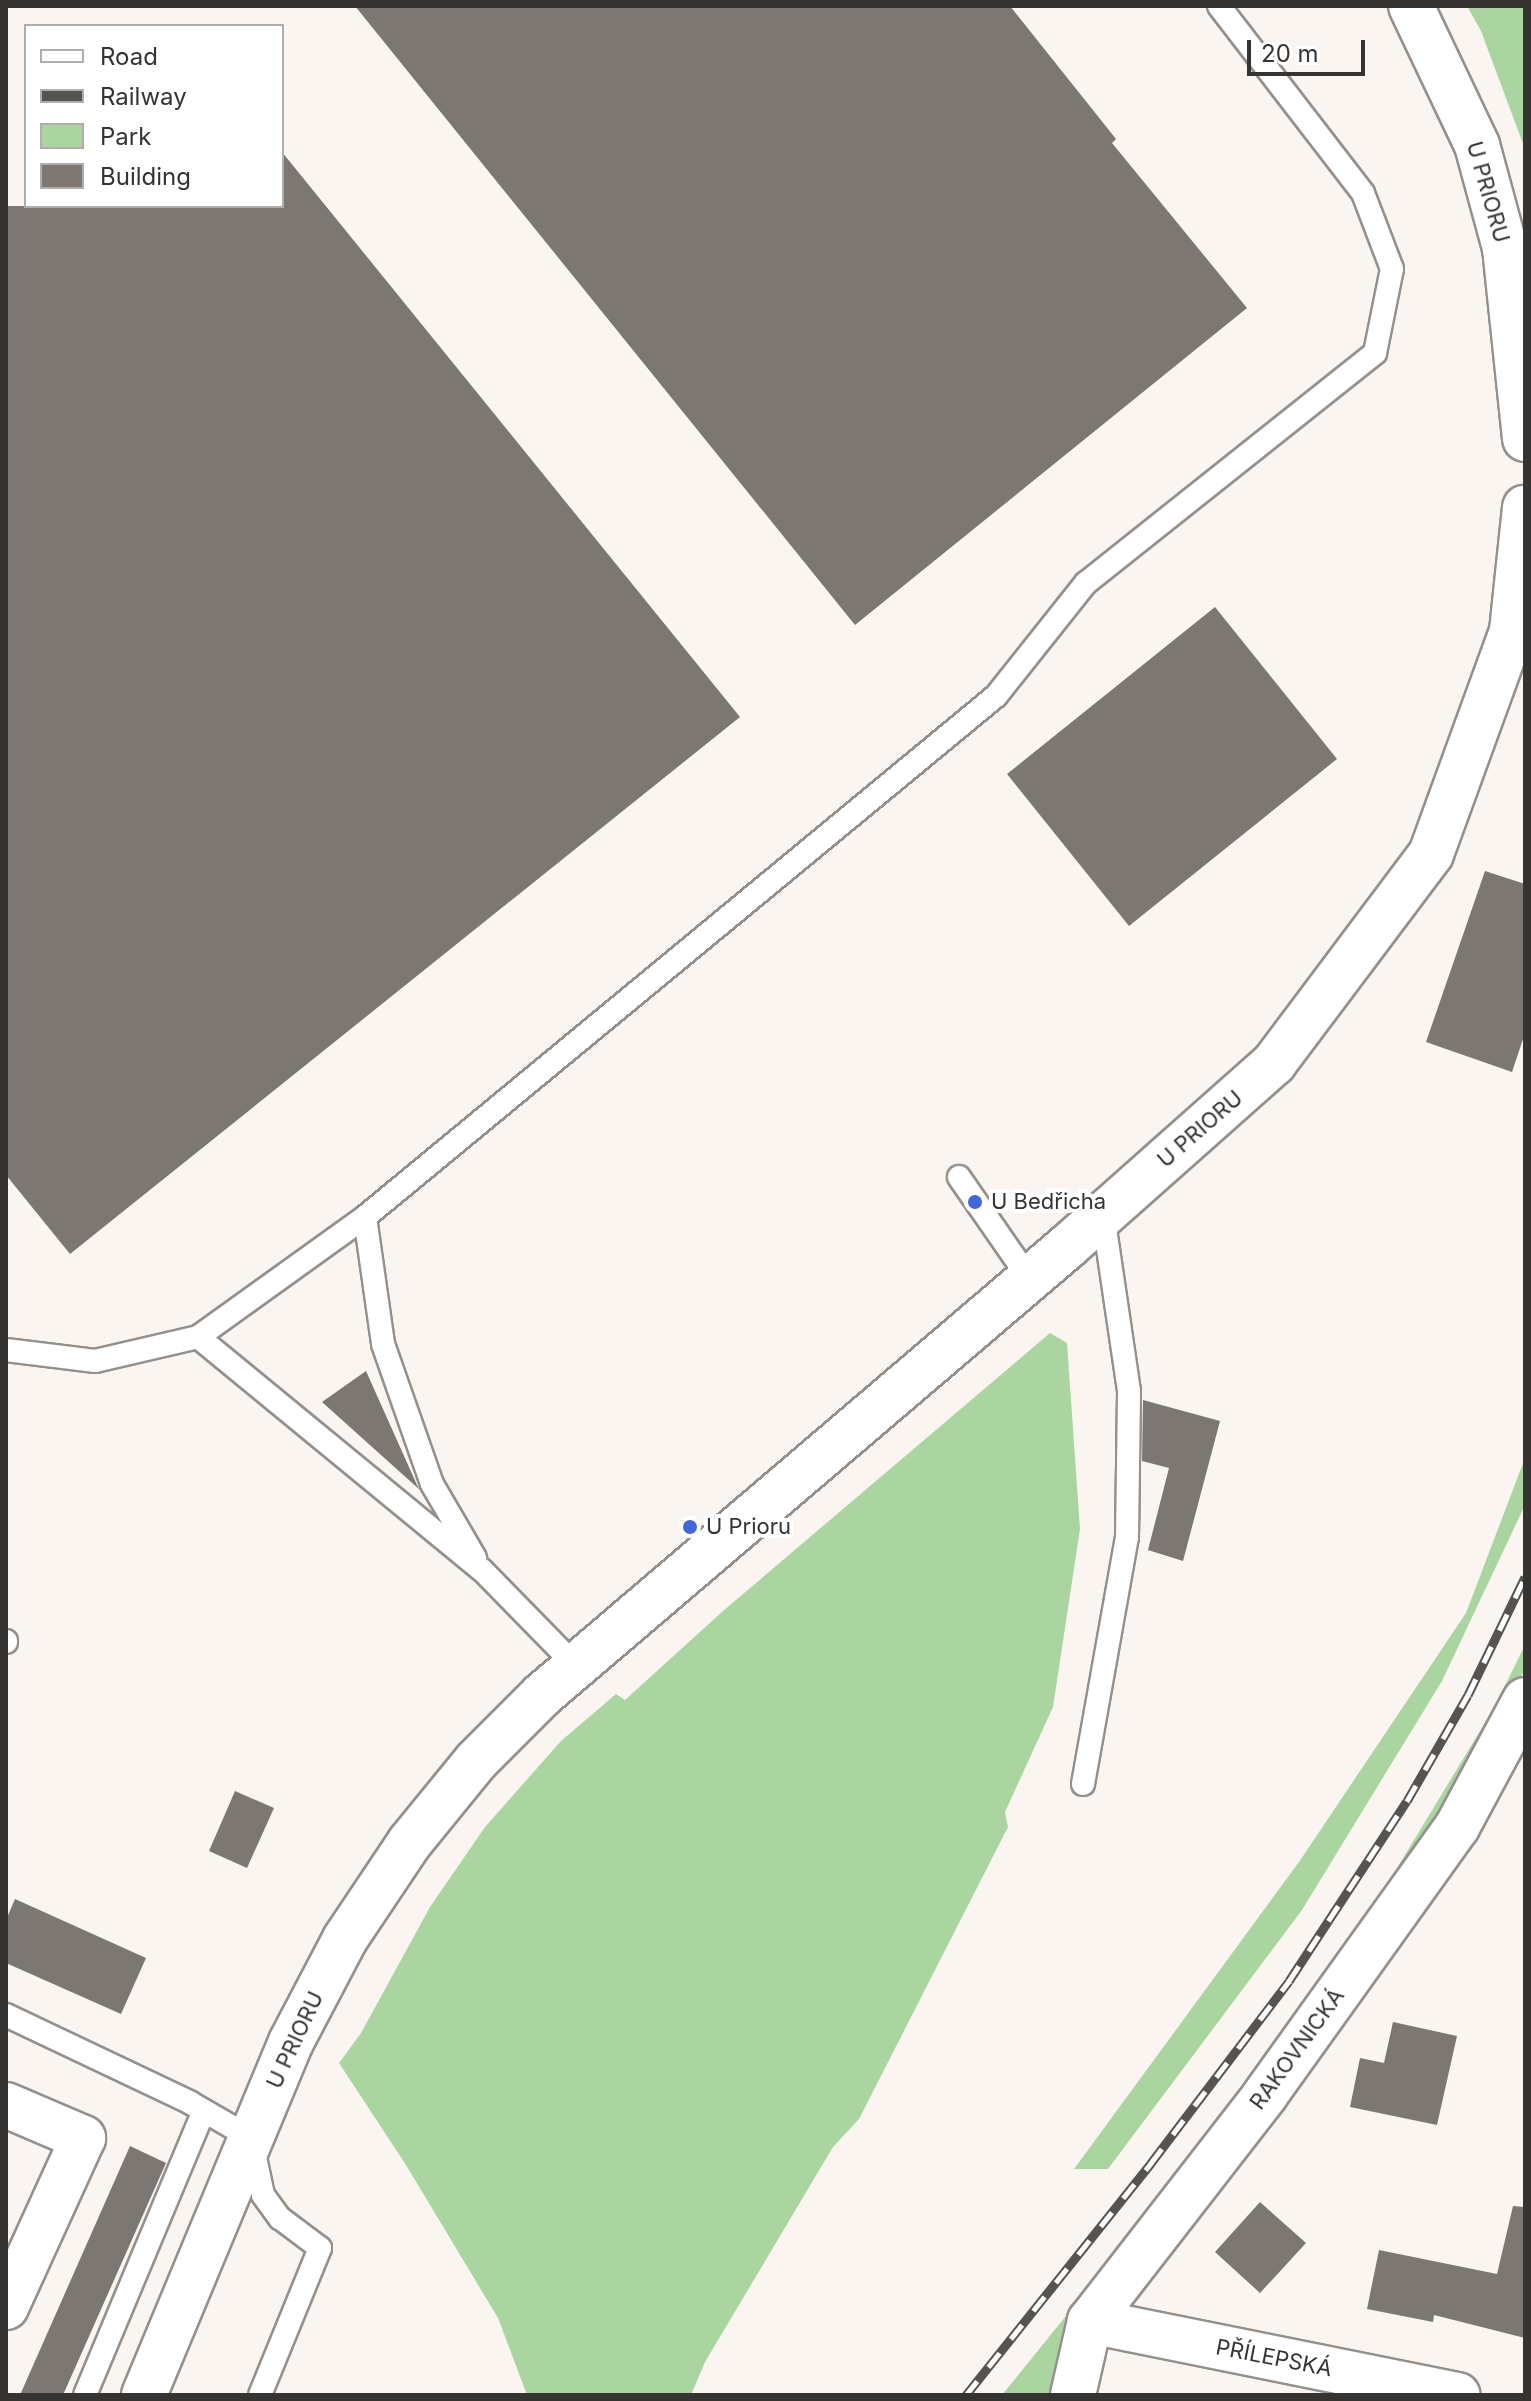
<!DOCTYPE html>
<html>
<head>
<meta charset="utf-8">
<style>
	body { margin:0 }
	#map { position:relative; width:1531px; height:2401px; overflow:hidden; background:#faf5f0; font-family:Inter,sans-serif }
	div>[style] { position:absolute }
	.green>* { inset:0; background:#aad5a1 }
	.building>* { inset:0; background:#7c7772 }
	.roads { filter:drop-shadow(2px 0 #95908b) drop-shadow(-2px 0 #95908b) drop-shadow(0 2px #95908b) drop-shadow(0 -2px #95908b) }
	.lane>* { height:22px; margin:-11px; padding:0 11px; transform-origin:11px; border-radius:11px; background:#fff }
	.street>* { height:44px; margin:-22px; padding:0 22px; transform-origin:22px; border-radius:22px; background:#fff }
	.rail>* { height:9px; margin-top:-4.5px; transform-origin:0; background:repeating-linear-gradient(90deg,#fff 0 18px,#565451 0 36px); box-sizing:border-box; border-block:2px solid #565451 }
	.dots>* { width:22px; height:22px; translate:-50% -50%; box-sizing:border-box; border:4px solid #fff; border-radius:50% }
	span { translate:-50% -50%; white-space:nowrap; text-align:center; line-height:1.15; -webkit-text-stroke:8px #fff; paint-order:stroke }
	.street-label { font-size:22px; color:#363432 }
	.poi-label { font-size:22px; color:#363432 }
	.left { translate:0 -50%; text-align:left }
	.frame { position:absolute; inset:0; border:8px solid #363432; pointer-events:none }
	.legend { position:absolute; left:24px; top:24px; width:260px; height:184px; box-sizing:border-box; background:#fff; border:2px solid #afaead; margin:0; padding:10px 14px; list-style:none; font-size:24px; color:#363432 }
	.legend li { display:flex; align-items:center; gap:16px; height:40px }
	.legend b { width:40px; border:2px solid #afaead }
	.scale { position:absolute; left:1247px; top:40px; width:118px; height:36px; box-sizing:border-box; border:4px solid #363432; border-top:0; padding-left:10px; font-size:24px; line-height:28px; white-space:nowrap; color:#363432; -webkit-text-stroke:6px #fff; paint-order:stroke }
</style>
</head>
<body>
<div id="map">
	<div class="green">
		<i style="clip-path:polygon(1467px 6px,1525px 6px,1525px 149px,1481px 31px)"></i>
		<i style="clip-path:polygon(1050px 1333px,1067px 1343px,1080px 1529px,1053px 1707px,1005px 1812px,1008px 1827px,859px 2119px,833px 2147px,705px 2362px,691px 2395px,527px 2395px,498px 2318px,406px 2165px,339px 2063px,361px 2033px,430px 1907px,485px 1827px,561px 1741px,616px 1694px,625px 1700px,723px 1611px)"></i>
		<i style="clip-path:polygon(1525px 1458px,1525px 1505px,1442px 1681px,1302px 1910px,1108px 2169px,1074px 2169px,1299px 1862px,1466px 1613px)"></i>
		<i style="clip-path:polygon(1525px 1645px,1525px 1669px,1446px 1812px,1053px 2395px,1002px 2395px,1175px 2181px,1351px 1944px,1494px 1708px)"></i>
	</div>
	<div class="building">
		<i style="clip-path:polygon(355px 6px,1010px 6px,1116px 139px,1112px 143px,1247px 308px,855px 625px)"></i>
		<i style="clip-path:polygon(282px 152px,740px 717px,70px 1254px,6px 1175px,6px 206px,282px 206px)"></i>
		<i style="clip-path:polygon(1215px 607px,1337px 759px,1129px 926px,1007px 774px)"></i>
		<i style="clip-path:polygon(1485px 871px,1525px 884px,1525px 1033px,1512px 1072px,1426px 1042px)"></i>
		<i style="clip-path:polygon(366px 1371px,417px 1485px,420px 1490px,322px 1402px)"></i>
		<i style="clip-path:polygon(1143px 1400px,1220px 1421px,1183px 1561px,1148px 1550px,1169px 1468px,1142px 1461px)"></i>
		<i style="clip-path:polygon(235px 1791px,274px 1808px,247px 1868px,209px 1851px)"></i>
		<i style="clip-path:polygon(15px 1899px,146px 1958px,121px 2014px,6px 1963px,6px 1920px)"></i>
		<i style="clip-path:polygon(1393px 2022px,1457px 2036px,1437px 2125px,1350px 2107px,1360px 2058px,1384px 2063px)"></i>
		<i style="clip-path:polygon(130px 2146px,166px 2163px,63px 2395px,20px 2395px)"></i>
		<i style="clip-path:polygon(1260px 2202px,1306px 2243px,1260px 2293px,1215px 2252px)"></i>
		<i style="clip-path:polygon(1513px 2206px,1525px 2207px,1525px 2338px,1434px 2315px,1433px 2322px,1367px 2309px,1379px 2250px,1497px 2274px)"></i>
	</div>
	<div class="roads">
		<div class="lane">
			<i style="left:959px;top:1177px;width:123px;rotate:55.3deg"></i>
			<i style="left:365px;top:1217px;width:128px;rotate:81.9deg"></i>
			<i style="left:383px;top:1344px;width:148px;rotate:70.7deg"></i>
			<i style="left:432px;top:1484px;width:86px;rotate:59.8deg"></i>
			<i style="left:198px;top:1337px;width:367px;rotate:39.4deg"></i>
			<i style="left:482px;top:1570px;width:134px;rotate:45.6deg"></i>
			<i style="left:6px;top:1350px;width:90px;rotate:7deg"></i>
			<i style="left:95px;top:1361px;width:106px;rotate:-13.1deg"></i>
			<i style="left:198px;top:1337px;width:206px;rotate:-35.7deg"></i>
			<i style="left:365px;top:1217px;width:818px;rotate:-39.55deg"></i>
			<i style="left:996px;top:696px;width:144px;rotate:-51.5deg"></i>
			<i style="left:1086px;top:583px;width:369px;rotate:-38.5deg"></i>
			<i style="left:1375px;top:353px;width:86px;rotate:-78.6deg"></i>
			<i style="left:1392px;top:269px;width:81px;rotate:-110.9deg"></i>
			<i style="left:1363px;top:193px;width:236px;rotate:-127.6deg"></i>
			<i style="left:6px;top:1641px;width:1px;rotate:90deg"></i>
			<i style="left:1083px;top:1784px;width:251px;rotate:-79.9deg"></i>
			<i style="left:1127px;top:1537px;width:146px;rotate:-89.2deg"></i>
			<i style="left:1129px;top:1391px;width:178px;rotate:-98.4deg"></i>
			<i style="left:6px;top:2015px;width:203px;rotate:25.4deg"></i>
			<i style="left:189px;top:2102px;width:72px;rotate:30.1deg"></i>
			<i style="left:251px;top:2138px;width:58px;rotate:78.1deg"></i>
			<i style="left:263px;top:2195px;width:29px;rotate:54deg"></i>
			<i style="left:280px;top:2218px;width:50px;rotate:36.9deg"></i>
			<i style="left:320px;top:2248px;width:159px;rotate:112.2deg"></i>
			<i style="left:85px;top:2395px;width:308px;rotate:-67.3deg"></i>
		</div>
		<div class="street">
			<i style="left:1411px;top:6px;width:154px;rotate:64.6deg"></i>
			<i style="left:1477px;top:145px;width:107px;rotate:74.8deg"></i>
			<i style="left:1505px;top:248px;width:192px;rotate:84deg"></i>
			<i style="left:6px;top:2105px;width:84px;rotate:23.2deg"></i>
			<i style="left:83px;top:2138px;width:186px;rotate:114.5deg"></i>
			<i style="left:1090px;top:2321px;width:375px;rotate:11.4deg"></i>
			<i style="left:144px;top:2395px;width:382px;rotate:-67.4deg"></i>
			<i style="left:291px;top:2042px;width:116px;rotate:-62.3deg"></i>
			<i style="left:345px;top:1939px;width:117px;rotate:-56.2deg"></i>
			<i style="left:410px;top:1842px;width:104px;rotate:-50.8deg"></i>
			<i style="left:476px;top:1761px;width:93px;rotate:-45deg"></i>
			<i style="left:542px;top:1695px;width:692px;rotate:-40.48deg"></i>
			<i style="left:1068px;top:1246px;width:276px;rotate:-41.6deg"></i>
			<i style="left:1274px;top:1063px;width:261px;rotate:-53.1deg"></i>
			<i style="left:1431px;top:854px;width:237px;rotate:-70deg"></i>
			<i style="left:1512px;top:631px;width:124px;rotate:-84deg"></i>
			<i style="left:1073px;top:2395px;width:76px;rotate:-77.1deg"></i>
			<i style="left:1090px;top:2321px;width:286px;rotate:-52.2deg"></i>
			<i style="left:1265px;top:2095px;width:330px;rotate:-54.4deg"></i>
			<i style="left:1457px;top:1827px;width:144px;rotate:-61.8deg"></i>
		</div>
	</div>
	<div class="rail">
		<i style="left:966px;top:2395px;width:297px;rotate:-51.4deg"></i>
		<i style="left:1151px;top:2163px;width:228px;rotate:-52.8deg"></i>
		<i style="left:1289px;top:1981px;width:215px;rotate:-56.8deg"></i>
		<i style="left:1407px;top:1801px;width:122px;rotate:-60.1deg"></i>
		<i style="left:1468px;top:1695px;width:131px;rotate:-64.2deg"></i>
	</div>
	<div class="dots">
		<i style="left:975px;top:1202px;background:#4168da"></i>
		<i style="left:690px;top:1527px;background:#4168da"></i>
	</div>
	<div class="street-label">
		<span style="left:1488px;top:192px;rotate:74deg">U PRIORU</span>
		<span style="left:1200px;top:1129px;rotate:-41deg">U PRIORU</span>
		<span style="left:295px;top:2040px;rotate:-65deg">U PRIORU</span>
		<span style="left:1297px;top:2049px;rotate:-54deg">RAKOVNICKÁ</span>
		<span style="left:1274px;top:2358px;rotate:11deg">PŘÍLEPSKÁ</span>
	</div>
	<div class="poi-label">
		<span class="left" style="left:991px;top:1202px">U Bedřicha</span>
		<span class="left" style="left:706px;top:1527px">U Prioru</span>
	</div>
	<div class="frame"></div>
	<ul class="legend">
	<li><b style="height:10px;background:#fff"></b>Road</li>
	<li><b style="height:10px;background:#565451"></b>Railway</li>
	<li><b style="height:22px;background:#aad5a1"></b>Park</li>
	<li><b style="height:22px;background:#7c7772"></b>Building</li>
	</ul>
	<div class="scale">20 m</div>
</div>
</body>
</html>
